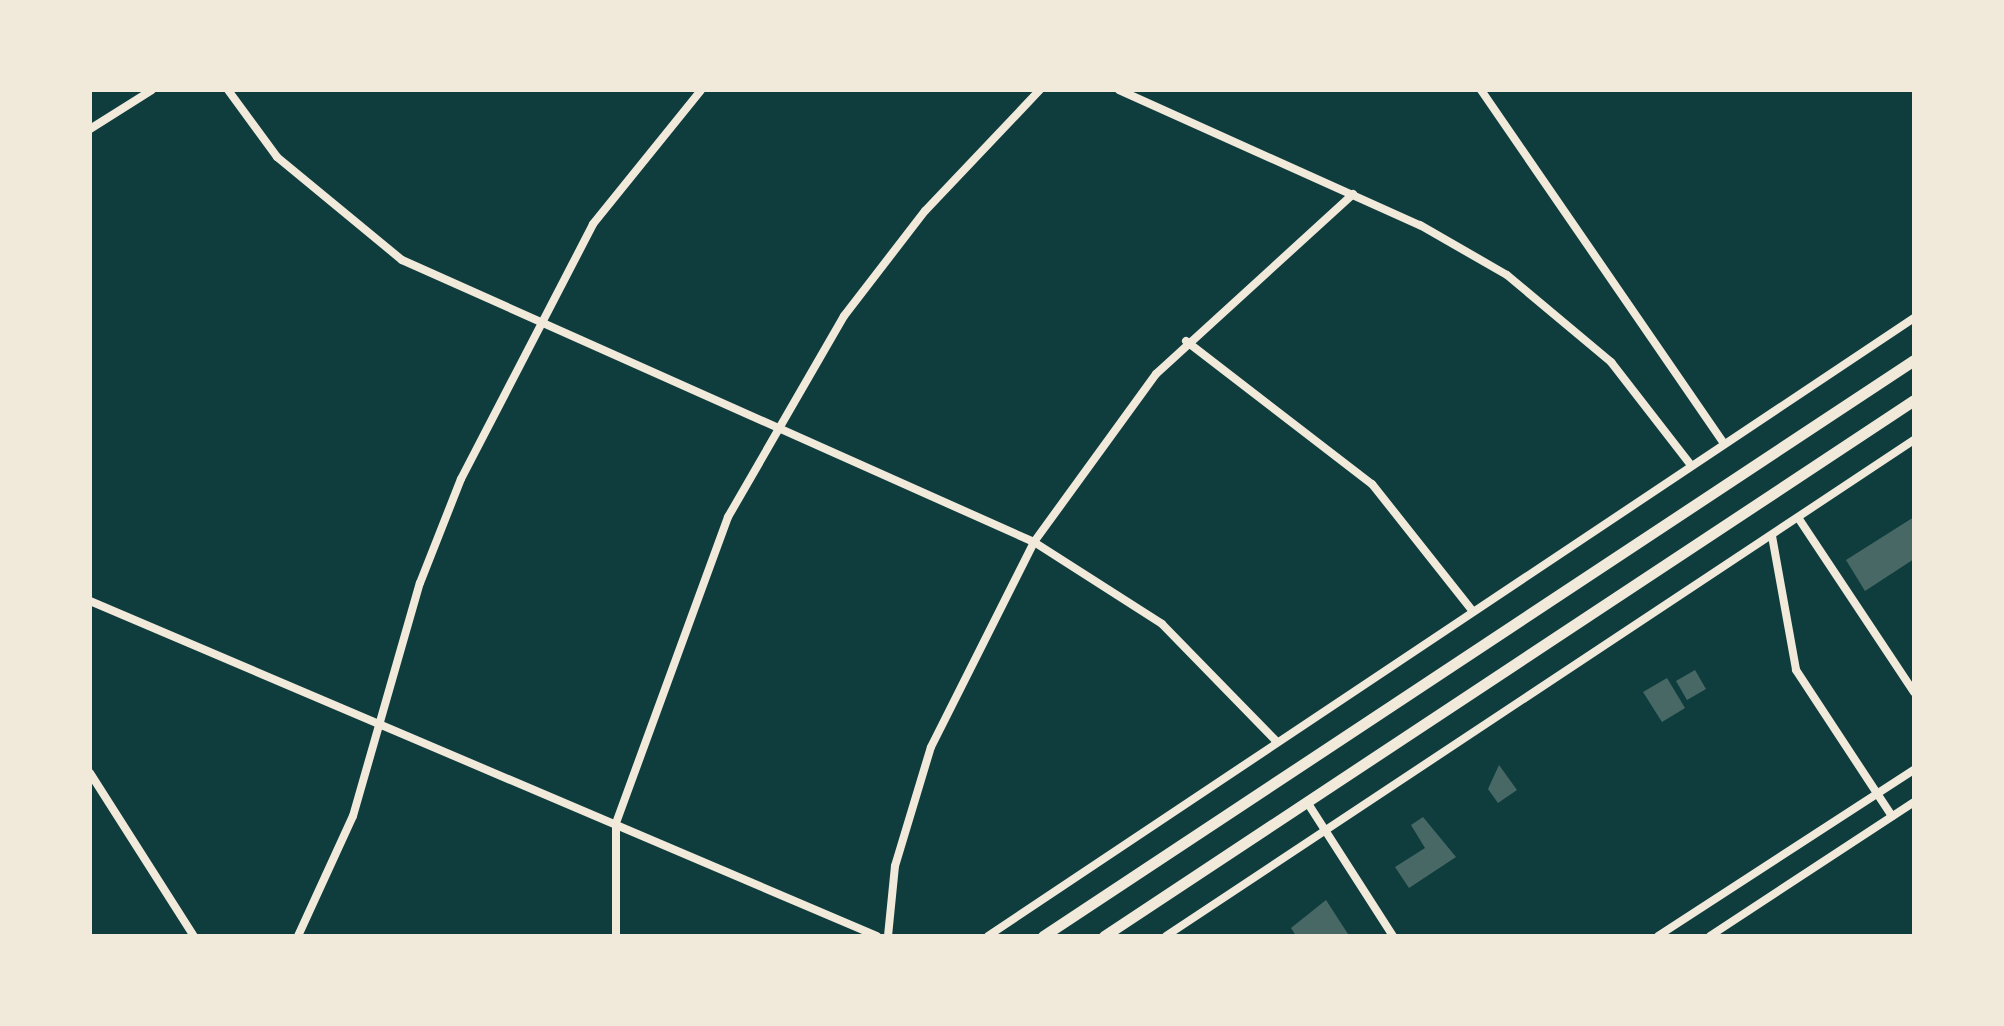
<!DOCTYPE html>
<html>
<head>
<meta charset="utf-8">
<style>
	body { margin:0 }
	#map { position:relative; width:2004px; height:1026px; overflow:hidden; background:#0f3d3e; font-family:"Varela Round",sans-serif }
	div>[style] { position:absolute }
	.building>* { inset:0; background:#486865 }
	.minor>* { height:8px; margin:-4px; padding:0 4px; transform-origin:4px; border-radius:4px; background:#f1e9da }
	.primary>* { height:11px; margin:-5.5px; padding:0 5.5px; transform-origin:5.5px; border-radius:5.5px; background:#f1e9da }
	span { translate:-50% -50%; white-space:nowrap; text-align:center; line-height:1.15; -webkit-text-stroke:10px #f1e9da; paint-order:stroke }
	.frame { position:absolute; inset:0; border:92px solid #f1e9da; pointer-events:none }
</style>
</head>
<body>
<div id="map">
	<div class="building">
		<i style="clip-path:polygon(1914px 517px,1914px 559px,1865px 591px,1846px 560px)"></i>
		<i style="clip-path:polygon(1695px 670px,1706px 689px,1687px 700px,1676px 681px)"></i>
		<i style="clip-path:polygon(1667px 678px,1685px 708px,1662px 722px,1643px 692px)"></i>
		<i style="clip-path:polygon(1499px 765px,1517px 790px,1498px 803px,1488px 789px)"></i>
		<i style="clip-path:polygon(1423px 817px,1456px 857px,1409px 888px,1395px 867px,1425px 848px,1411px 825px)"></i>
		<i style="clip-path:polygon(1326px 900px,1348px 934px,1296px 936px,1291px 928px)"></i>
	</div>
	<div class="minor">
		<i style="left:228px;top:90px;width:83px;rotate:53.8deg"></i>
		<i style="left:277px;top:157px;width:162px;rotate:39.5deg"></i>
		<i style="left:402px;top:260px;width:692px;rotate:24.05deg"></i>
		<i style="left:1034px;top:542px;width:152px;rotate:32.6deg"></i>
		<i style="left:1162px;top:624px;width:165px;rotate:45.7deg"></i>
		<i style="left:1119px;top:90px;width:330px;rotate:24.2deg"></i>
		<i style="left:1420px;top:225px;width:100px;rotate:29.9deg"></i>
		<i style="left:1507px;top:275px;width:136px;rotate:39.9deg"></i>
		<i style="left:1611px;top:362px;width:130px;rotate:52.2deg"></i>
		<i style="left:1481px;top:90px;width:429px;rotate:55.5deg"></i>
		<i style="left:90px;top:129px;width:73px;rotate:-32.2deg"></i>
		<i style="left:1186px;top:341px;width:235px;rotate:37.6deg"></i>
		<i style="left:1372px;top:484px;width:161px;rotate:51.6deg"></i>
		<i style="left:1799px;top:519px;width:208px;rotate:56.4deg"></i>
		<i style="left:1772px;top:536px;width:136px;rotate:79.8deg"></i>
		<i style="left:1796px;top:670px;width:175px;rotate:56.7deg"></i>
		<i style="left:90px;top:601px;width:855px;rotate:23.06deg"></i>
		<i style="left:90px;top:773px;width:193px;rotate:57.5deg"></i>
		<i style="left:1307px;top:802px;width:159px;rotate:57.3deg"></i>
		<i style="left:298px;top:936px;width:132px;rotate:-65.4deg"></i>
		<i style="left:353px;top:816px;width:242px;rotate:-74deg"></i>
		<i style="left:420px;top:583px;width:112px;rotate:-68.5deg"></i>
		<i style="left:461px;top:479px;width:287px;rotate:-62.6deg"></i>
		<i style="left:593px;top:224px;width:172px;rotate:-51.1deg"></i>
		<i style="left:616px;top:936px;width:113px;rotate:-90deg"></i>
		<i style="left:616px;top:823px;width:326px;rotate:-69.9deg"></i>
		<i style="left:728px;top:517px;width:232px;rotate:-60deg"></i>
		<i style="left:844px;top:316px;width:133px;rotate:-52.4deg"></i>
		<i style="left:925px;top:211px;width:167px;rotate:-46.5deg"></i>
		<i style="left:888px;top:936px;width:70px;rotate:-84.3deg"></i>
		<i style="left:895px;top:866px;width:124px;rotate:-73.2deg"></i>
		<i style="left:931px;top:747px;width:229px;rotate:-63.3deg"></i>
		<i style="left:1034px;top:542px;width:208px;rotate:-54deg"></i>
		<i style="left:1156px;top:374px;width:267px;rotate:-42.4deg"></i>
		<i style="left:988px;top:936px;width:1113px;rotate:-33.72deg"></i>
		<i style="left:1166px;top:936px;width:898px;rotate:-33.55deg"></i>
		<i style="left:1658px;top:936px;width:305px;rotate:-33deg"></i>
		<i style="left:1710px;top:936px;width:244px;rotate:-33.3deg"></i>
	</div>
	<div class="primary">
		<i style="left:1043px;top:936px;width:1044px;rotate:-33.48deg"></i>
		<i style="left:1104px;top:936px;width:971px;rotate:-33.49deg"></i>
	</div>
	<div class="frame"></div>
</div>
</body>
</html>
